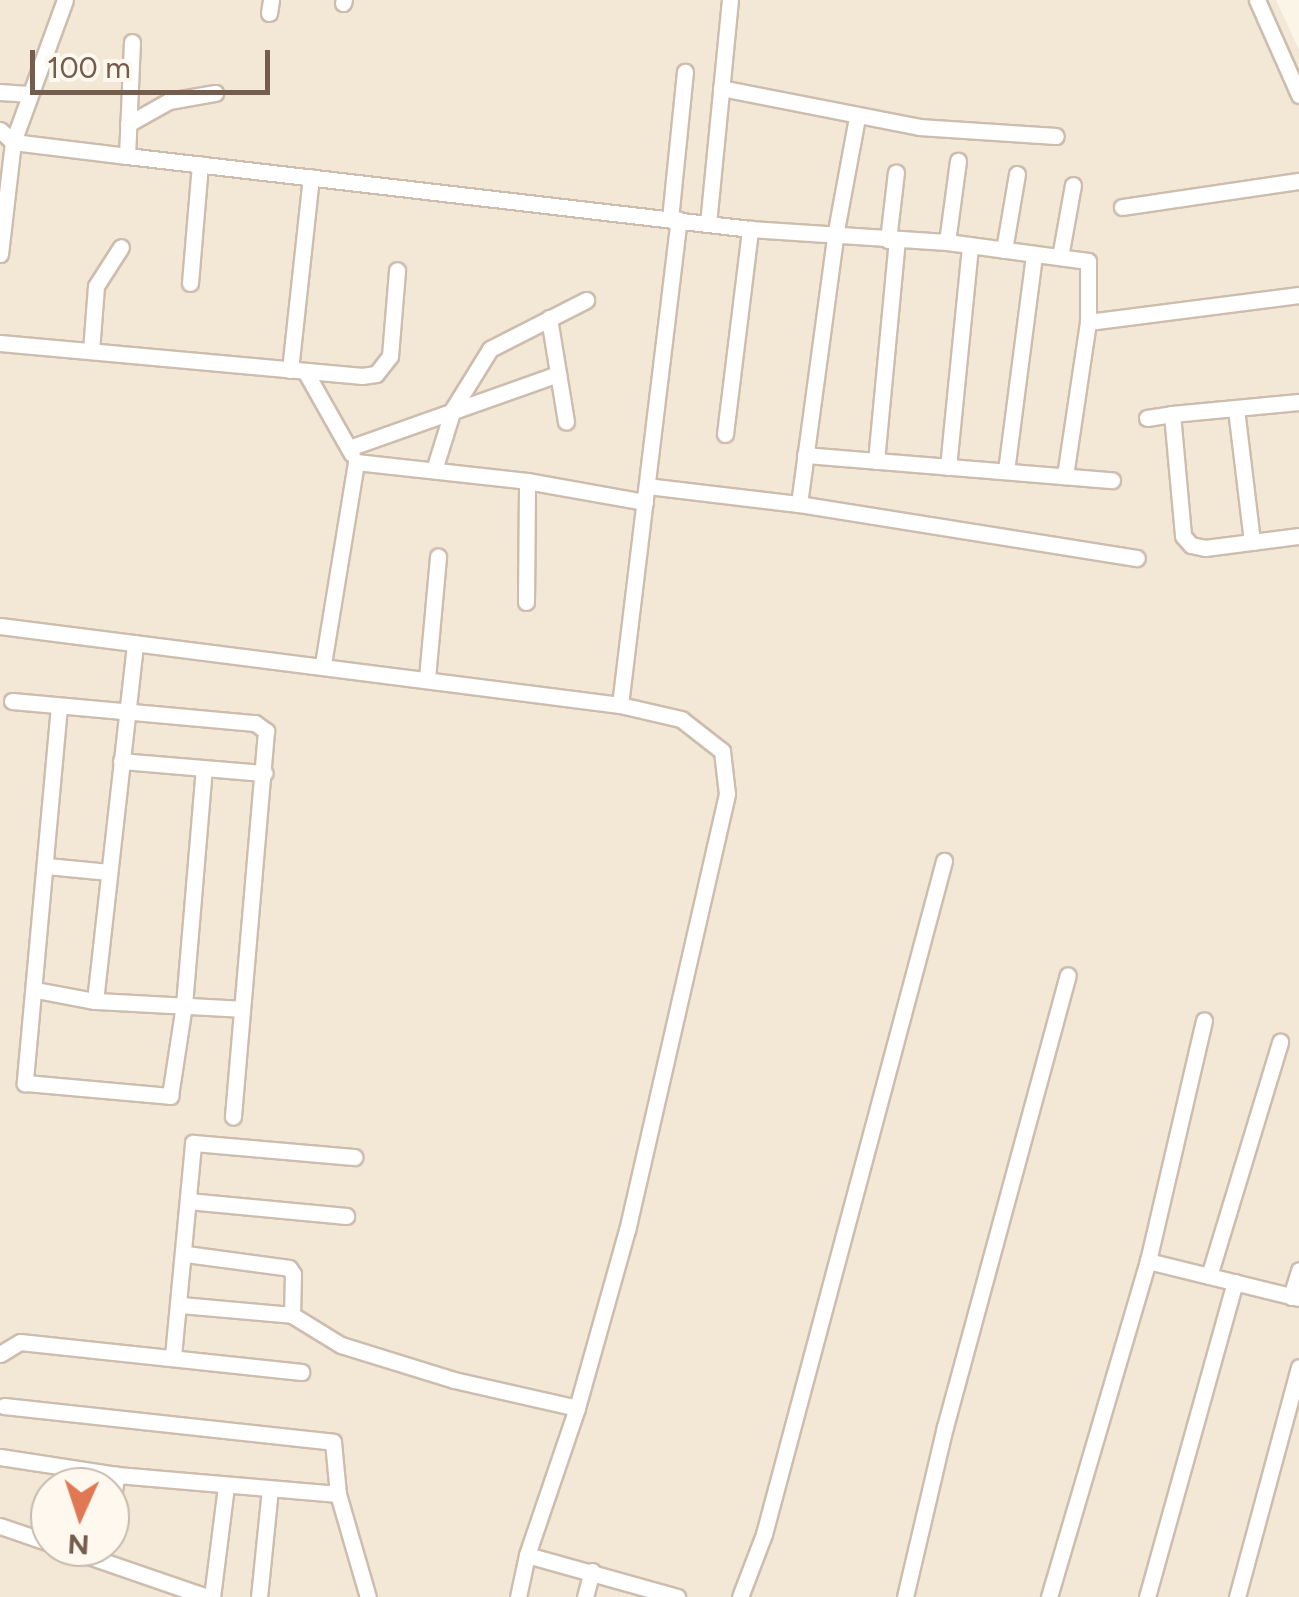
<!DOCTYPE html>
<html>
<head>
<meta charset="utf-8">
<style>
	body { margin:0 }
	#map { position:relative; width:1299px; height:1597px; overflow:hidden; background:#fbf5e8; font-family:Figtree,sans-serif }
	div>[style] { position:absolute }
	.residential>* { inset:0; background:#f3e7d6 }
	.roads { filter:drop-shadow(2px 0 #cdbdae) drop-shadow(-2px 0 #cdbdae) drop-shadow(0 2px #cdbdae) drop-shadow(0 -2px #cdbdae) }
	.minor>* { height:15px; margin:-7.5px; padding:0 7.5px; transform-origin:7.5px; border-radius:7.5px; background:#fff }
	span { translate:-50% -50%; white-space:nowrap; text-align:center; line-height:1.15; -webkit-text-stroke:10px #fef8ee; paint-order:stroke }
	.north { position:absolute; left:30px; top:1467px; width:100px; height:100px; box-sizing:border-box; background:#fef8ee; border:2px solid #c7baae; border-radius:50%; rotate:183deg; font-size:28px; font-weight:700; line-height:40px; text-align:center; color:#745d4d }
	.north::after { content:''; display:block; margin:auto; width:35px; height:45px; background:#df7853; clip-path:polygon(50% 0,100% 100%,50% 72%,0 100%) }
	.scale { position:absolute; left:30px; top:50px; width:240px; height:45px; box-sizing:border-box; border:5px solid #745d4d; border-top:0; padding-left:12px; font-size:30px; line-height:35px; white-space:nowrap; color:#745d4d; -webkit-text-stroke:8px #fef8ee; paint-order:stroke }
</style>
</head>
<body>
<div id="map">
	<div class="residential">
		<i style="clip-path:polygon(evenodd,0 0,1276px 0,1299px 50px,1299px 1597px,0 1597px,0 0,50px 1487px,110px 1487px,110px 1547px,50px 1547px,50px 1487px)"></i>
	</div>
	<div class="roads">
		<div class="minor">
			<i style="left:1257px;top:0;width:104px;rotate:66.1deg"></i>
			<i style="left:343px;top:3px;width:3px;rotate:-72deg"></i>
			<i style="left:269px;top:13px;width:13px;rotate:-81deg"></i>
			<i style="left:721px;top:88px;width:202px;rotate:11.1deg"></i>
			<i style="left:919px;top:127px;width:137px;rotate:3.8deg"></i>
			<i style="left:0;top:92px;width:27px;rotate:4deg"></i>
			<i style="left:128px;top:124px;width:47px;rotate:-29.3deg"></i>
			<i style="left:169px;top:101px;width:47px;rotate:-9.9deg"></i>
			<i style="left:0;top:130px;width:18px;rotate:43deg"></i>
			<i style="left:13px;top:142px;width:115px;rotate:7deg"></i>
			<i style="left:127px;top:156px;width:627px;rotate:6.68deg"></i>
			<i style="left:750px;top:229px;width:197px;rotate:3.8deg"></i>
			<i style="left:947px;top:242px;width:142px;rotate:7.7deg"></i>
			<i style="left:1088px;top:261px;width:61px;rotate:90deg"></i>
			<i style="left:1088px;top:322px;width:156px;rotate:98.5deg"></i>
			<i style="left:127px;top:156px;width:114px;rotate:-87.5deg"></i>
			<i style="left:1122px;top:207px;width:179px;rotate:-8.4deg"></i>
			<i style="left:670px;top:219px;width:148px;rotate:-84.2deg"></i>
			<i style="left:708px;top:224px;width:225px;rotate:-84.4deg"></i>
			<i style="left:888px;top:240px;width:68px;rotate:-83.3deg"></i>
			<i style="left:947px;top:242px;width:82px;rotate:-82.3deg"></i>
			<i style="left:1004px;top:250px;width:77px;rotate:-80.3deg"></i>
			<i style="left:0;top:254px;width:113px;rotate:-83.4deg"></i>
			<i style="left:13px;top:142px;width:151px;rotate:-69.9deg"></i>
			<i style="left:1060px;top:257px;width:73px;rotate:-79.8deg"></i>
			<i style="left:190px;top:283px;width:119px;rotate:-85.2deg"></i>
			<i style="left:549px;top:318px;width:105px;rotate:80.7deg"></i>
			<i style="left:1088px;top:322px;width:213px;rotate:-7.3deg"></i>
			<i style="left:0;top:343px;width:364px;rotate:5.2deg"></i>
			<i style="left:362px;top:376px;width:14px;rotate:-8deg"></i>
			<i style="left:376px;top:374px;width:23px;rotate:-52deg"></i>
			<i style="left:390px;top:356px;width:86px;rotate:-85.3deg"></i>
			<i style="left:91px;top:351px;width:65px;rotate:-85.6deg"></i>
			<i style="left:96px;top:286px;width:46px;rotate:-57.3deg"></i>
			<i style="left:290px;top:370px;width:194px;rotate:-83.8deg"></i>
			<i style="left:305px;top:371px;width:95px;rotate:60.5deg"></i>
			<i style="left:1299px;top:402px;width:128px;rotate:174.6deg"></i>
			<i style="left:1172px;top:414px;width:122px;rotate:84.8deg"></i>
			<i style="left:1183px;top:536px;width:12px;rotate:48deg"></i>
			<i style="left:1191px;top:545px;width:14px;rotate:12deg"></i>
			<i style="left:1205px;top:548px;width:95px;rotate:-7.3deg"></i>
			<i style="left:1236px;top:409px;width:134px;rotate:83.1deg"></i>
			<i style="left:1147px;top:418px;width:25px;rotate:-9deg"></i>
			<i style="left:725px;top:434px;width:207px;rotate:-83deg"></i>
			<i style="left:349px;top:448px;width:222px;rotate:-19.5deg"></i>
			<i style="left:805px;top:455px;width:308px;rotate:4.7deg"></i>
			<i style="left:876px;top:461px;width:222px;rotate:-84.6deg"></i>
			<i style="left:948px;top:467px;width:223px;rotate:-84.3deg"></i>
			<i style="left:434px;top:470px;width:64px;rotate:-72.7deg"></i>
			<i style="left:453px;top:409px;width:70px;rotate:-58.3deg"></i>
			<i style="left:490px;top:349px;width:108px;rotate:-27deg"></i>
			<i style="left:1006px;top:471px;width:219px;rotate:-82.6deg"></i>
			<i style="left:647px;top:486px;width:153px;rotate:6.8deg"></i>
			<i style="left:799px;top:504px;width:342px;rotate:9.1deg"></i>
			<i style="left:799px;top:504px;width:270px;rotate:-82.3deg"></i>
			<i style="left:835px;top:236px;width:121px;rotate:-79.5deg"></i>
			<i style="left:526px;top:602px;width:121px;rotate:-89.5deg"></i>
			<i style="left:0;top:626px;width:625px;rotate:7.26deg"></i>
			<i style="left:620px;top:705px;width:63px;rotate:12.9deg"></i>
			<i style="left:681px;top:719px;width:52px;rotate:38deg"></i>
			<i style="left:722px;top:751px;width:43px;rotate:83.4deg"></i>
			<i style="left:727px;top:794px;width:447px;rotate:102.9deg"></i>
			<i style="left:627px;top:1230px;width:185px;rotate:105.7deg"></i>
			<i style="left:577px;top:1408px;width:155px;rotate:108.8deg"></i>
			<i style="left:527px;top:1555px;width:43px;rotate:102.1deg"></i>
			<i style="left:323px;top:664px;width:205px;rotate:-80.7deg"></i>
			<i style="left:356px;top:462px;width:172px;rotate:6.3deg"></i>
			<i style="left:527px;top:481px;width:120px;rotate:10.1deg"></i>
			<i style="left:427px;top:678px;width:122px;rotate:-84.8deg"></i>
			<i style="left:12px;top:701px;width:244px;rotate:5.2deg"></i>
			<i style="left:255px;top:723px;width:14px;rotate:36deg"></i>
			<i style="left:266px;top:731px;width:387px;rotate:94.9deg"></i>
			<i style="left:620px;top:705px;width:489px;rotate:-83.1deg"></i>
			<i style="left:59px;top:706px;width:379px;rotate:95.2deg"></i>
			<i style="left:25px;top:1083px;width:146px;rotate:5.1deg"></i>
			<i style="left:170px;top:1096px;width:92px;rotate:-81.3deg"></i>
			<i style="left:184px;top:1005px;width:237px;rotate:-85.2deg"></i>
			<i style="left:121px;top:761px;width:144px;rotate:4.8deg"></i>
			<i style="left:47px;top:866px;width:62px;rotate:5.5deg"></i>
			<i style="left:36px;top:990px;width:60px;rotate:10.6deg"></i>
			<i style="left:95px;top:1001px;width:147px;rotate:3.1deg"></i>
			<i style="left:95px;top:1001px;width:360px;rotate:-83.6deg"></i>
			<i style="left:188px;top:1201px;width:159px;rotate:5.4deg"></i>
			<i style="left:186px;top:1254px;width:104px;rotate:7.7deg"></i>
			<i style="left:289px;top:1268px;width:7px;rotate:56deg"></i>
			<i style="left:293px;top:1274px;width:41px;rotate:91.4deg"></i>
			<i style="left:1148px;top:1261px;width:155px;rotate:13.8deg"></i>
			<i style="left:1209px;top:1276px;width:245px;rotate:-73.1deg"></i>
			<i style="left:1291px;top:1297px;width:28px;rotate:-73deg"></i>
			<i style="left:181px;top:1305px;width:111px;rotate:5.1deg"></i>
			<i style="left:292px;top:1315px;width:57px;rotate:31.5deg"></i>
			<i style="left:341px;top:1345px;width:118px;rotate:17.2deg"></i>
			<i style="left:454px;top:1380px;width:126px;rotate:12.8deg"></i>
			<i style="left:0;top:1354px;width:23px;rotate:-31deg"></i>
			<i style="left:20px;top:1342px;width:283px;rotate:6.1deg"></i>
			<i style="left:173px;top:1356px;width:214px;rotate:-84.6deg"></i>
			<i style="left:193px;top:1143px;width:162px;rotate:5deg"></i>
			<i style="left:4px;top:1406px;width:331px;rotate:6.2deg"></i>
			<i style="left:333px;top:1442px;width:52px;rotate:84.5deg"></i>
			<i style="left:338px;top:1494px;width:107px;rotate:73.8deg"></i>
			<i style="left:0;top:1457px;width:118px;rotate:8.7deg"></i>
			<i style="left:117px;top:1475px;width:222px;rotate:4.9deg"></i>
			<i style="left:110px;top:1513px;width:39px;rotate:-80deg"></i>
			<i style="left:0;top:1526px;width:53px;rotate:18.8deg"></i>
			<i style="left:62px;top:1547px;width:153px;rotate:19deg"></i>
			<i style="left:527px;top:1555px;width:156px;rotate:15.6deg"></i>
			<i style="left:212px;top:1597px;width:112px;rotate:-82.8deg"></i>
			<i style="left:259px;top:1597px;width:109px;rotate:-84.2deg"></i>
			<i style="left:585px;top:1597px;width:27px;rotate:-75deg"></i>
			<i style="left:740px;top:1597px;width:67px;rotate:-69.1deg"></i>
			<i style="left:764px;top:1534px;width:697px;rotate:-75.03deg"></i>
			<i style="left:905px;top:1597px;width:175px;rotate:-76.8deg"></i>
			<i style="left:945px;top:1427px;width:468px;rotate:-74.8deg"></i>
			<i style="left:1049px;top:1597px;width:350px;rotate:-73.6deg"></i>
			<i style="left:1148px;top:1261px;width:247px;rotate:-76.9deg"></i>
			<i style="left:1147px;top:1597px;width:327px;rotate:-74.4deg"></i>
			<i style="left:1237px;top:1597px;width:238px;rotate:-74.9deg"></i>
		</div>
	</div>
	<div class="north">N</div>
	<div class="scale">100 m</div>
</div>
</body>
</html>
